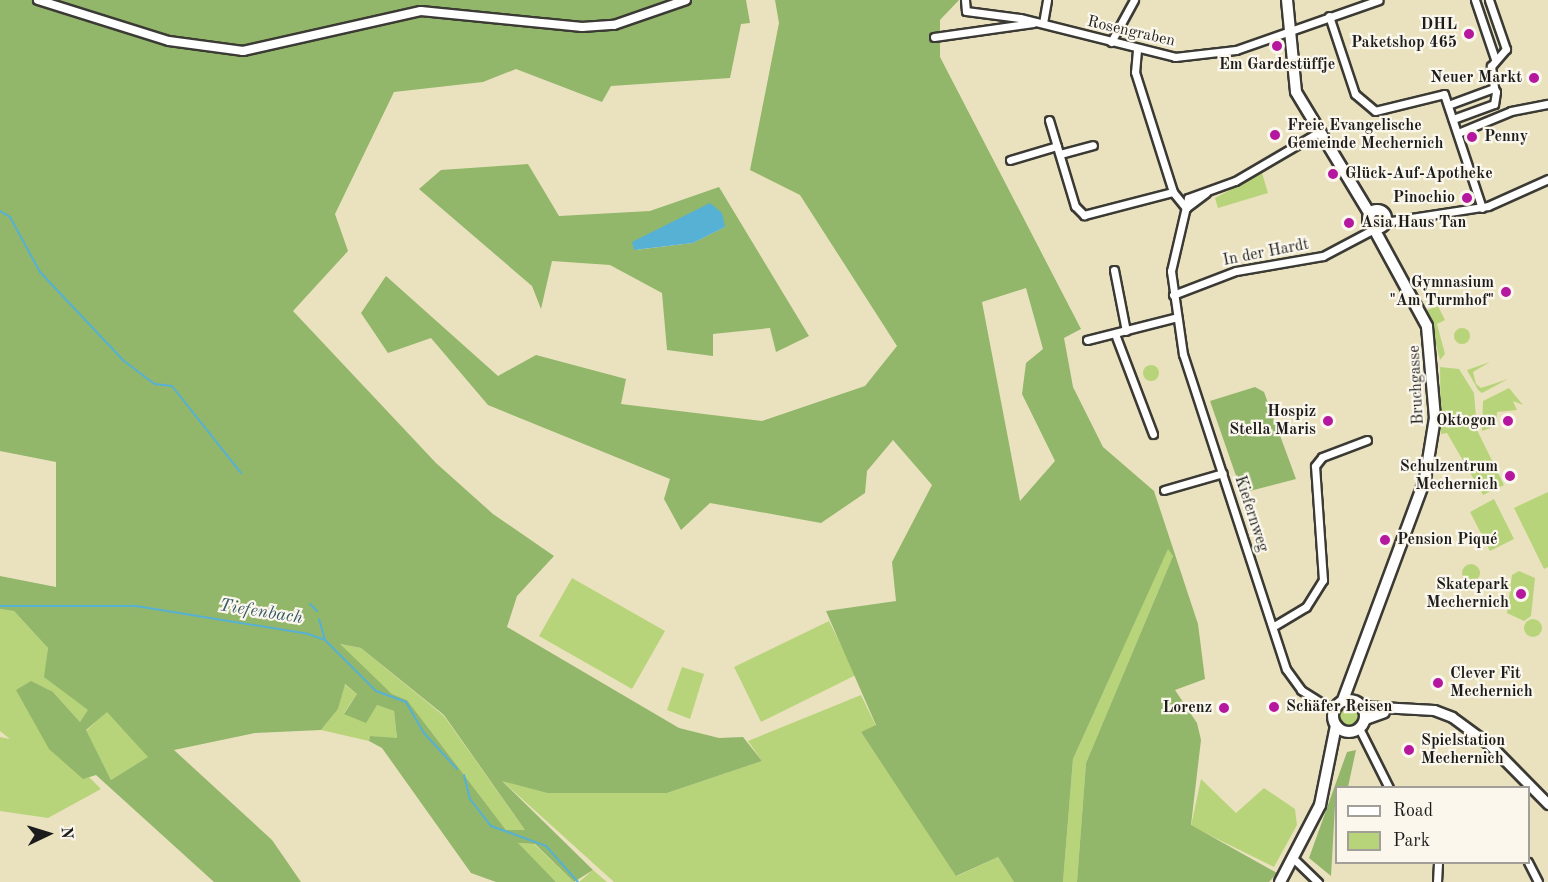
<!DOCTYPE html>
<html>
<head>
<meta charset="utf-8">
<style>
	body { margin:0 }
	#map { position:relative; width:1548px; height:882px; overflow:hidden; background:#eae2bf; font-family:"Old Standard TT",serif }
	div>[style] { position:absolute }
	.green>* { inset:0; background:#b8d47a }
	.round { border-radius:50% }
	.forest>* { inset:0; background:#92b66a }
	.water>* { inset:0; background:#56b1d4 }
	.stream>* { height:2px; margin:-1px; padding:0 1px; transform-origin:1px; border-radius:1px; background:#56b1d4 }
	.roads { filter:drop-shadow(2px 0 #3b3a34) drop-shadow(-2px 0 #3b3a34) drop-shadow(0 2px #3b3a34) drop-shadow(0 -2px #3b3a34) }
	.minor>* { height:7px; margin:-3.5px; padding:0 3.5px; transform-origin:3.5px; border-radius:3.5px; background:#fff }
	.tertiary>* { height:8px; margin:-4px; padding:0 4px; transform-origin:4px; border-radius:4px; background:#fff }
	.secondary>* { height:9px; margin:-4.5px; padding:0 4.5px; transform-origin:4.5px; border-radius:4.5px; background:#fff }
	.primary>* { height:10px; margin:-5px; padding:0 5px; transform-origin:5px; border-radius:5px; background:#fff }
	.primary>.ring { margin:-5px; padding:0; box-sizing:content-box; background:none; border:10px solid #fff; border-radius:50% }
	.dots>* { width:16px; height:16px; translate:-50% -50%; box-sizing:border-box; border:3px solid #fbf7ec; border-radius:50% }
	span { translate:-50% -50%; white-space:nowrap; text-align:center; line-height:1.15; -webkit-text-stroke:4.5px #fbf7ec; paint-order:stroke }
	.poi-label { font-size:16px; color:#1c1c1c; font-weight:700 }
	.right { translate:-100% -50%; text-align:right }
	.left { translate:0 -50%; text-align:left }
	.street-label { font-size:16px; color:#1c1c1c }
	.water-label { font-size:18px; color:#335866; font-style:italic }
	.legend { position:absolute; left:1335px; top:786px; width:195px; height:78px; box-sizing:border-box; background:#fbf7ec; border:2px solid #a29f99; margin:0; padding:8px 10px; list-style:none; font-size:18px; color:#1c1c1c }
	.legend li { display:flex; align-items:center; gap:12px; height:30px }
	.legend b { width:30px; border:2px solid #a29f99 }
	.north { position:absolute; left:18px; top:804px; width:60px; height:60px; -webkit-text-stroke:4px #fbf7ec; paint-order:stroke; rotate:86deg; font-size:16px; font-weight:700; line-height:24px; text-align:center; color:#1c1c1c }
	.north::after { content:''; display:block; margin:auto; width:21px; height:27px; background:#1c1c1c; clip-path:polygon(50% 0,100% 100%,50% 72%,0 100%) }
</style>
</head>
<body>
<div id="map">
	<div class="green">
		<i style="clip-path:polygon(1262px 173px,1268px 193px,1218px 208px,1215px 198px)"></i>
		<i style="clip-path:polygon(1438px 306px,1445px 320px,1437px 324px,1445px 354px,1440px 360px,1427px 310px)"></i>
		<i class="round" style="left:1454px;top:328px;width:16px;height:16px"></i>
		<i style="clip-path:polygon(1490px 362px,1473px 372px,1476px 384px,1481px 388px,1508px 379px,1482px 393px,1478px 390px,1467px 370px)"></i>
		<i class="round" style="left:1143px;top:365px;width:16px;height:16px"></i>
		<i style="clip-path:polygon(1440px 367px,1459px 369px,1474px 393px,1477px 430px,1504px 485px,1483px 495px,1447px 433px,1441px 434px)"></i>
		<i style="clip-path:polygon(1509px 388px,1523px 405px,1513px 401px,1517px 410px,1497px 412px,1496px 426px,1482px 431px,1483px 401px)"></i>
		<i style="clip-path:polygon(1548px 492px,1548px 567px,1544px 569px,1514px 508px)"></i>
		<i style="clip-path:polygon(1494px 499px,1514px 539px,1490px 551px,1470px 512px)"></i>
		<i style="clip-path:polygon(1168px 548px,1173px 556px,1086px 763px,1077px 882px,1063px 882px,1073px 759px)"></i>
		<i class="round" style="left:1462px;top:564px;width:18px;height:18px"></i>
		<i style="clip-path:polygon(1519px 571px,1535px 578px,1531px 616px,1524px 621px,1507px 613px,1512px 575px)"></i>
		<i style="clip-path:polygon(572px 578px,665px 631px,632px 689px,539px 636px)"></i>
		<i style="clip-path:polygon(0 609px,14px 611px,48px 648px,45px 677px,89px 710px,80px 722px,53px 692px,83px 778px,89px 777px,101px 789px,48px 818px,0 811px,0 737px,10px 739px,0 731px)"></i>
		<i class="round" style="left:1524px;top:619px;width:18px;height:18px"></i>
		<i style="clip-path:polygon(829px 621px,856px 675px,761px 722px,734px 667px)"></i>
		<i style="clip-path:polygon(339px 644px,361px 648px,444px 716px,525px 830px,506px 830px,407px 700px,392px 694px)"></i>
		<i style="clip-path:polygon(682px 667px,704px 674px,690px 719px,667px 710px)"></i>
		<i style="clip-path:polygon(344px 684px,357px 694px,344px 713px,377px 705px,394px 711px,397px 739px,370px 736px,369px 741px,321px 730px,338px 709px)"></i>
		<i style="clip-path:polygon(861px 695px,876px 726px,861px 732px,957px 876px,998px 857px,1014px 882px,614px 882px,501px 780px,547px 793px,667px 793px,762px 761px,748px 741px)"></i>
		<i class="round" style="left:1336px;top:703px;width:26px;height:26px"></i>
		<i style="clip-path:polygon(107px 711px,149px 757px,111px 780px,86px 731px)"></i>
		<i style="clip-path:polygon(1201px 779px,1236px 813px,1264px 788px,1295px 809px,1297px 825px,1274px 867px,1191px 826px)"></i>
		<i style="clip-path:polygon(517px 843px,534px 844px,574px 882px,556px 882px)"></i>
		<i style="clip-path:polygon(593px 870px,607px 882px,579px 882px)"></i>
	</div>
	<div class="forest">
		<i style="clip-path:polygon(evenodd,0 0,746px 0,750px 23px,741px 24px,730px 78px,611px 86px,602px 102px,516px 69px,483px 82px,394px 92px,335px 214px,348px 251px,293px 311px,436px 463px,493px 514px,554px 556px,517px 596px,507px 627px,679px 728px,719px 738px,743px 737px,762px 761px,667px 793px,547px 793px,502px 781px,593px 870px,574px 882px,535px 844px,518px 843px,556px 882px,496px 882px,471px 873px,382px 748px,369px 741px,370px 736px,397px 738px,394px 711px,377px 705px,366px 723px,344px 714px,357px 694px,345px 684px,338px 709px,321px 730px,255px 733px,174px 750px,272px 840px,301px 882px,214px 882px,96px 775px,83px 779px,49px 749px,16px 690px,31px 681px,53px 692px,80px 722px,88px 710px,44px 677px,48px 648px,14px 611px,0 609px,0 576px,56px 587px,56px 462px,0 451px,0 0,340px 644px,361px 648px,444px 715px,525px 830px,506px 830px,407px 700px,392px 694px,340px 644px,0 0,107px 712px,148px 757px,111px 780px,86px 730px,107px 712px)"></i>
		<i style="clip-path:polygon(evenodd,775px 0,959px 0,940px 20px,940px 57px,1081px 329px,1064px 338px,1073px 387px,1103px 447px,1154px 491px,1198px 624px,1205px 679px,1175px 690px,1197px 723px,1201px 740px,1191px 825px,1277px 873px,1269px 882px,1077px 882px,1086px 763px,1173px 556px,1168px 549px,1073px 759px,1063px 882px,1014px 882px,998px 857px,956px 876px,861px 732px,876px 725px,826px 611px,896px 601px,892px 562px,932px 485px,893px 440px,867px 471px,865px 493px,821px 523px,710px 503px,681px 530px,664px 499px,670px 479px,488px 405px,431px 338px,388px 353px,361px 313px,386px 276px,498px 376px,536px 355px,626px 379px,621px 404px,762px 421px,865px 386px,897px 346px,800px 195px,750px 170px,779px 23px,775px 0,1026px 288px,1043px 349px,1026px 363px,1022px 394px,1055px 461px,1020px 501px,982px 302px,1026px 288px)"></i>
		<i style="clip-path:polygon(evenodd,528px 164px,559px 216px,650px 211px,719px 187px,809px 336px,776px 352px,770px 328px,713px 334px,713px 356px,667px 350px,662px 293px,610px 265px,552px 261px,541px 309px,532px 286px,419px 189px,441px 170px,528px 164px,725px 227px,693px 243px,635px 250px,725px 227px)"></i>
		<i style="clip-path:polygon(1255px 387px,1264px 392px,1296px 479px,1242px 493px,1210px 401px)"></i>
		<i style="clip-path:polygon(1356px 750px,1348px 787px,1336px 788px,1331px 876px,1309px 858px,1347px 752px)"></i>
	</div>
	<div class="water">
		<i style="clip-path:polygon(710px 203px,722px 213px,725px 227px,693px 243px,634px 250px,632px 242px)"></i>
	</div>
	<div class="stream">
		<i style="left:0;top:211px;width:12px;rotate:31deg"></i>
		<i style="left:10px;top:217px;width:63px;rotate:61.4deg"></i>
		<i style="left:40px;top:272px;width:122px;rotate:46.7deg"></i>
		<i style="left:124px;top:361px;width:39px;rotate:37deg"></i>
		<i style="left:155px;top:384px;width:17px;rotate:7deg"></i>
		<i style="left:172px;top:386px;width:111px;rotate:51.6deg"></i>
		<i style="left:310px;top:604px;width:10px;rotate:45deg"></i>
		<i style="left:0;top:606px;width:136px"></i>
		<i style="left:136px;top:606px;width:174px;rotate:9.2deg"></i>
		<i style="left:308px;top:634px;width:18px;rotate:19deg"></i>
		<i style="left:325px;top:640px;width:72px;rotate:45deg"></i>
		<i style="left:376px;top:691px;width:32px;rotate:20deg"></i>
		<i style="left:406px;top:702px;width:36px;rotate:60deg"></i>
		<i style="left:424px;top:733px;width:49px;rotate:47.5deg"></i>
		<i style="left:319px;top:619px;width:22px;rotate:74deg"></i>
		<i style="left:464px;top:775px;width:25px;rotate:76deg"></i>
		<i style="left:470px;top:799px;width:34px;rotate:52deg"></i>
		<i style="left:491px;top:826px;width:59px;rotate:20deg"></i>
		<i style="left:546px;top:846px;width:48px;rotate:48.4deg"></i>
	</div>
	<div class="roads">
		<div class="minor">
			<i style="left:965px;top:0;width:11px;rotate:85deg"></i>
			<i style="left:966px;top:11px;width:54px;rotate:7.4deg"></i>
			<i style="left:1020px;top:18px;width:160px;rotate:14.1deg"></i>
			<i style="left:1175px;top:57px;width:61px;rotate:-6.5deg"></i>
			<i style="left:1236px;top:50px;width:151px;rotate:-19.3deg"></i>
			<i style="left:1475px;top:0;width:62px;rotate:71.3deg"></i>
			<i style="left:1489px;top:0;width:52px;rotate:70.9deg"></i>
			<i style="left:1506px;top:49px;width:23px;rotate:131deg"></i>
			<i style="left:1491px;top:66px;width:22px;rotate:82deg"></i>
			<i style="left:1329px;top:16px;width:82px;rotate:71.6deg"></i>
			<i style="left:1355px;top:94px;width:26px;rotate:40deg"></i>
			<i style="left:1375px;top:111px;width:71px;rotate:-13.8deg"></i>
			<i style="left:1444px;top:94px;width:120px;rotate:71.6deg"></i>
			<i style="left:1043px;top:23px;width:23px;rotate:-80deg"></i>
			<i style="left:934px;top:37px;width:100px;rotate:-8deg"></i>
			<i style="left:1111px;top:42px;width:48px;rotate:-61.3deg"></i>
			<i style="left:1137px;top:50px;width:22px;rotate:95deg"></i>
			<i style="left:1135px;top:72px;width:126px;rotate:72.4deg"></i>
			<i style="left:1448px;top:105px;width:49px;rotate:-20.3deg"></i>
			<i style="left:1494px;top:88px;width:4px;rotate:63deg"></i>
			<i style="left:1496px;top:92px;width:12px;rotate:99deg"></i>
			<i style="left:1494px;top:104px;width:44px;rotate:159.9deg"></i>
			<i style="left:1049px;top:120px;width:90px;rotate:73.2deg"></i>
			<i style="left:1075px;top:206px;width:13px;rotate:45deg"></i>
			<i style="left:1084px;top:215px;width:92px;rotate:-14.5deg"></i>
			<i style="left:1173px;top:192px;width:21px;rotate:51deg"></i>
			<i style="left:1319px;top:132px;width:97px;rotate:149.7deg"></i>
			<i style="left:1235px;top:181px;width:50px;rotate:160.1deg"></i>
			<i style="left:1188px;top:198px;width:75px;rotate:103.1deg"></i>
			<i style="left:1171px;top:271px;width:84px;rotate:81.8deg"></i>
			<i style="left:1183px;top:354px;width:331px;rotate:71.9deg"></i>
			<i style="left:1286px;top:669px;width:26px;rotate:54deg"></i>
			<i style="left:1301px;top:690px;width:38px;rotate:32deg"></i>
			<i style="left:1458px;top:133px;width:57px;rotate:-22.5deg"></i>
			<i style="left:1511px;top:111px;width:38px;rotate:-11deg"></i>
			<i style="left:1060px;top:154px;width:34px;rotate:-15deg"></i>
			<i style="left:1010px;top:160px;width:49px;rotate:-16.6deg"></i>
			<i style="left:1186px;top:208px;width:25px;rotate:-37deg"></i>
			<i style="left:1385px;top:222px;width:104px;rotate:-8.8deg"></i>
			<i style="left:1488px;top:206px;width:66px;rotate:-24.2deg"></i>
			<i style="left:1114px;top:270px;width:62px;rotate:78.9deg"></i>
			<i style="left:1173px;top:295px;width:67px;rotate:-20.9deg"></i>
			<i style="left:1236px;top:271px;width:88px;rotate:-9.8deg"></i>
			<i style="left:1323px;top:256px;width:58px;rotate:-27.9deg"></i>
			<i style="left:1115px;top:334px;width:107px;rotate:69.2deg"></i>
			<i style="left:1087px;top:340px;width:90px;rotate:-14.2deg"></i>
			<i style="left:1164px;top:490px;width:61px;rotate:-16.1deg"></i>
			<i style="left:1274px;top:626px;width:37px;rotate:-31deg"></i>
			<i style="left:1306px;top:607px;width:32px;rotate:-58deg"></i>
			<i style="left:1323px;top:580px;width:114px;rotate:-94deg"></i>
			<i style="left:1315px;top:466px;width:11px;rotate:-52deg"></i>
			<i style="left:1322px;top:457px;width:48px;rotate:-20.7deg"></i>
			<i style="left:1359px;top:728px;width:67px;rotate:63.4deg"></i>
			<i style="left:1295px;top:860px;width:32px;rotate:44deg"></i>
			<i style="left:1528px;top:862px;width:22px;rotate:63deg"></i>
			<i style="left:1437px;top:882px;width:20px;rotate:-87deg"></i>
		</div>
		<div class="tertiary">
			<i style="left:38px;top:0;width:137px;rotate:17.4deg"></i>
			<i style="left:169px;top:41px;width:75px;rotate:7.7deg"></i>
			<i style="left:243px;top:51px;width:182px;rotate:-12.7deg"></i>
			<i style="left:421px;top:11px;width:162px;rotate:5.7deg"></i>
			<i style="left:582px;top:27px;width:32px;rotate:-4deg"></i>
			<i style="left:614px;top:25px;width:76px;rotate:-19.1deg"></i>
		</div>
		<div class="secondary">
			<i style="left:1362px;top:706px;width:72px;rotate:3.2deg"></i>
			<i style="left:1434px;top:710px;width:19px;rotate:21deg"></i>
			<i style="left:1452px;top:717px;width:47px;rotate:36.4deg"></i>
			<i style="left:1490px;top:745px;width:83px;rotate:45.5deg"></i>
			<i style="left:1365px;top:719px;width:20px;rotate:-20deg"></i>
		</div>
		<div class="primary">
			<i style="left:1287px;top:0;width:92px;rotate:84.4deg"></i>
			<i style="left:1296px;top:92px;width:143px;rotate:58.8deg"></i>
			<i class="ring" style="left:1368px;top:210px;width:8px;height:8px"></i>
			<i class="ring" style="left:1333px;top:700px;width:22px;height:22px"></i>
			<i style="left:1343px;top:700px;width:236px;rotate:-69.6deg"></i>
			<i style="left:1425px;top:479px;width:62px;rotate:-80.7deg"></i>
			<i style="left:1435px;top:418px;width:92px;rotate:-95deg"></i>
			<i style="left:1427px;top:326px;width:113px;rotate:-118.6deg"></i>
			<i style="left:1280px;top:882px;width:87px;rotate:-62.5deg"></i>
			<i style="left:1320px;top:805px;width:81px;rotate:-78.6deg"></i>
		</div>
	</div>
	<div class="dots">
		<i style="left:1469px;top:34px;background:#b5179e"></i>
		<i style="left:1277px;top:46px;background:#b5179e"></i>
		<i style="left:1534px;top:78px;background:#b5179e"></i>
		<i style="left:1275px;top:135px;background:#b5179e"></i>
		<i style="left:1472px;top:137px;background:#b5179e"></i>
		<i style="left:1333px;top:174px;background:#b5179e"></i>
		<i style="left:1467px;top:198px;background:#b5179e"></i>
		<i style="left:1349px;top:223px;background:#b5179e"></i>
		<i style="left:1506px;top:292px;background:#b5179e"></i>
		<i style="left:1328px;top:421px;background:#b5179e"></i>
		<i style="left:1508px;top:421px;background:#b5179e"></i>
		<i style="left:1510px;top:476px;background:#b5179e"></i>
		<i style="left:1385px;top:540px;background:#b5179e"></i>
		<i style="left:1521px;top:594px;background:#b5179e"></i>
		<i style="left:1438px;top:683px;background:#b5179e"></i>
		<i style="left:1274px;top:707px;background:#b5179e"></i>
		<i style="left:1224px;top:708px;background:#b5179e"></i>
		<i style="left:1409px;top:750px;background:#b5179e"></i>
	</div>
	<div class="poi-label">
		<span class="right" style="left:1457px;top:34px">DHL<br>Paketshop 465</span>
		<span style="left:1277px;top:65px">Em Gardestüffje</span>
		<span class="right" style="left:1522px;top:78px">Neuer Markt</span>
		<span class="left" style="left:1287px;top:135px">Freie Evangelische<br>Gemeinde Mechernich</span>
		<span class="left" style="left:1484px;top:137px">Penny</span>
		<span class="left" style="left:1345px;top:174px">Glück-Auf-Apotheke</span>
		<span class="right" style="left:1455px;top:198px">Pinochio</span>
		<span class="left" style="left:1361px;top:223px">Asia Haus Tan</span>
		<span class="right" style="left:1494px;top:292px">Gymnasium<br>"Am Turmhof"</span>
		<span class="right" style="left:1316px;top:421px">Hospiz<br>Stella Maris</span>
		<span class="right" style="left:1496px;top:421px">Oktogon</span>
		<span class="right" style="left:1498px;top:476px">Schulzentrum<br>Mechernich</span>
		<span class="left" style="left:1397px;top:540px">Pension Piqué</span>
		<span class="right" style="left:1509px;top:594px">Skatepark<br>Mechernich</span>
		<span class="left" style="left:1450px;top:683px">Clever Fit<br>Mechernich</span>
		<span class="left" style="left:1286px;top:707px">Schäfer Reisen</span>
		<span class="right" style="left:1212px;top:708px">Lorenz</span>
		<span class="left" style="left:1421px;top:750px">Spielstation<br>Mechernich</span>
	</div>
	<div class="street-label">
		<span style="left:1131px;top:32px;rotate:13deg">Rosengraben</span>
		<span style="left:1266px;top:253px;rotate:-11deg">In der Hardt</span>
		<span style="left:1417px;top:385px;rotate:-93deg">Bruchgasse</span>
		<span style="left:1251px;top:514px;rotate:72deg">Kiefernweg</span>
	</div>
	<div class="water-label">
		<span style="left:261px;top:612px;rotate:9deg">Tiefenbach</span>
	</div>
	<ul class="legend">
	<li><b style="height:8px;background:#fff"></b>Road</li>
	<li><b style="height:16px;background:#b8d47a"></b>Park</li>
	</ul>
	<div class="north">N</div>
</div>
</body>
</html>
